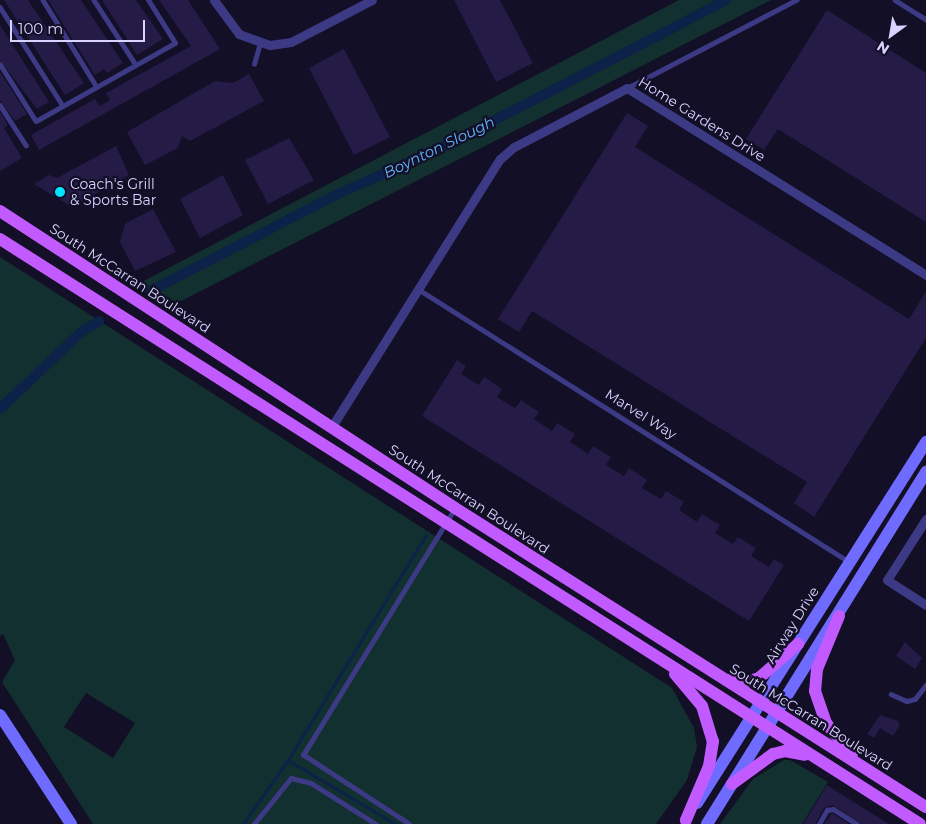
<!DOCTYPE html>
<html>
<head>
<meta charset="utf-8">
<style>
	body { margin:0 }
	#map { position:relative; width:926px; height:824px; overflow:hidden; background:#130f26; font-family:Montserrat,sans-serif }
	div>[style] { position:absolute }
	.green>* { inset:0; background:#12302f }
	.stream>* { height:2.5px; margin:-1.25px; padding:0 1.25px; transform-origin:1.25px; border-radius:1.25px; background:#0c2248 }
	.canal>* { height:10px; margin:-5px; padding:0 5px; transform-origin:5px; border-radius:5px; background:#0c2248 }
	.building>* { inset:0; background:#241b47 }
	.lane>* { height:4.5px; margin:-2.25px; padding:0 2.25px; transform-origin:2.25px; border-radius:2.25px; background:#3d3a85 }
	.street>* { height:9px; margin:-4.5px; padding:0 4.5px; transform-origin:4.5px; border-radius:4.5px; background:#3d3a85 }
	.secondary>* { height:12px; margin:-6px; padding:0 6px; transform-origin:6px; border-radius:6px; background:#6f6bff }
	.primary>* { height:12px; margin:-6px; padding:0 6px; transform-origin:6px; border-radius:6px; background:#c25bff }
	.dots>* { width:14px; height:14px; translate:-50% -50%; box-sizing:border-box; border:2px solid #130f26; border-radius:50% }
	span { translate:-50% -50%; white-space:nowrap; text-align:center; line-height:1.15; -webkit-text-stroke:4.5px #130f26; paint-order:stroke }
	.street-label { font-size:14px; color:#d9d4ff }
	.poi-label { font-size:14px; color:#d9d4ff }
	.left { translate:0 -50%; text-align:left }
	.water-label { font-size:15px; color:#62b6ff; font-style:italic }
	.north { position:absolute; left:866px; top:10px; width:50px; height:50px; -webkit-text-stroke:4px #130f26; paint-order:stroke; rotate:212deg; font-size:14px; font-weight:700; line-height:20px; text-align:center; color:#d9d4ff }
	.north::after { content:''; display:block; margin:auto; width:18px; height:22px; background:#d9d4ff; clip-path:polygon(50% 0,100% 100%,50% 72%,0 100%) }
	.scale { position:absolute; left:10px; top:20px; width:135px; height:22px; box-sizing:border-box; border:2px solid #d9d4ff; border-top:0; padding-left:6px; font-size:15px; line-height:18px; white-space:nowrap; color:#d9d4ff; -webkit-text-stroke:4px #130f26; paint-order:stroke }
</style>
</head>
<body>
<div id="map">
	<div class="green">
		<i style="clip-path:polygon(679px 0,771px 0,181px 301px,172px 305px,138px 284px)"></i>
		<i style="clip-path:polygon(evenodd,0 257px,672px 688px,694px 728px,697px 747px,687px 780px,656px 824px,93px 824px,2px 682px,15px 660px,3px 634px,0 636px,0 257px,86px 693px,135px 723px,113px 758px,64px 727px,86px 693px)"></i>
		<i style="clip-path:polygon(784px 760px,790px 760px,828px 782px,802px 824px,720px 824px,753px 779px)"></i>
	</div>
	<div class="stream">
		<i style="left:288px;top:760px;width:126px;rotate:30.7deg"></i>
		<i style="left:243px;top:824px;width:78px;rotate:-54.9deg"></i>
		<i style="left:288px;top:760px;width:264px;rotate:-58.5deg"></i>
	</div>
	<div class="canal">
		<i style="left:150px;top:291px;width:212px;rotate:-27.3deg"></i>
		<i style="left:338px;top:194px;width:113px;rotate:-24.1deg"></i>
		<i style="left:441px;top:148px;width:321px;rotate:-27.4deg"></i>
		<i style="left:0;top:409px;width:112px;rotate:-43.5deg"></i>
		<i style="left:81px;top:332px;width:21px;rotate:-31deg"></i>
	</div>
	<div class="building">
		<i style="clip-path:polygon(4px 0,28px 0,84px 83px,65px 95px)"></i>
		<i style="clip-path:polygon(48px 0,81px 0,123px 63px,107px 73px,104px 69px,95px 75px)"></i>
		<i style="clip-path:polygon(102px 0,136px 0,163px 39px,137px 55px)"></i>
		<i style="clip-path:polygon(159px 0,188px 0,220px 49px,39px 150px,31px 135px,95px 99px,100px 106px,110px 100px,106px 93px,191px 46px)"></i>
		<i style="clip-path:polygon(454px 0,500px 0,533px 63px,496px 82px)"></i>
		<i style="clip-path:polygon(827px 10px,926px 73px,926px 222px,778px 129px,764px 150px,746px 139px)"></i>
		<i style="clip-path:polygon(0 25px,49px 102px,37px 109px,0 60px)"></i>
		<i style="clip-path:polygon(344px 49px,390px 137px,354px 155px,309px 68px)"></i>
		<i style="clip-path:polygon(0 72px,27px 114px,15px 121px,0 101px)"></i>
		<i style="clip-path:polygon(249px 74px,264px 101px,190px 141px,182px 136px,178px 148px,145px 165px,127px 132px,215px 81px,233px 83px)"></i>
		<i style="clip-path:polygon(0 112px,8px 125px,4px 128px,22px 158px,0 171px)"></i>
		<i style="clip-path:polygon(627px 113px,648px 126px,635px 147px,909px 319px,926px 291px,926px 338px,814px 517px,794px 503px,807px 482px,697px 414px,532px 311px,519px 332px,498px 319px)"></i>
		<i style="clip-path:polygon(289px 138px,314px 180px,268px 204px,245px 160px)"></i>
		<i style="clip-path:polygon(116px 146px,129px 175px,72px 207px,34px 184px,49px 175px,57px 178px)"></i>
		<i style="clip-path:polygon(223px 175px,243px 215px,200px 238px,180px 199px)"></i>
		<i style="clip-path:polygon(153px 209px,176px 252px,135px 271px,120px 242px,125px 224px)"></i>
		<i style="clip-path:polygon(457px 360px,466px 366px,461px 374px,479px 385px,484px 377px,502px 389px,497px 397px,515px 408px,521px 400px,539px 412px,534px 419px,552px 431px,557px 423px,575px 434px,570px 442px,588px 454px,593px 446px,611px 457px,606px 465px,624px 476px,629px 468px,647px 480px,642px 488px,661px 499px,666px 491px,684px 502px,679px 510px,697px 522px,702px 514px,720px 525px,715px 533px,733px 544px,738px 537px,756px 548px,751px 556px,769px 567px,774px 559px,784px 565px,749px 621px,422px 416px)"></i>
		<i style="clip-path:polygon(905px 642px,922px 658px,915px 669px,896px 656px)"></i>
		<i style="clip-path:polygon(880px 715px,898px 721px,900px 725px,893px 736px,880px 728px,874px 738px,867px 734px)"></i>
		<i style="clip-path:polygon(827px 785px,836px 791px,889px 824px,861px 824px,832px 805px,824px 808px,815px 824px,803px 824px)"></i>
		<i style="clip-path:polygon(832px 813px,849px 824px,824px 824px)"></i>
	</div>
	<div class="lane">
		<i style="left:43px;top:0;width:102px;rotate:58.2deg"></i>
		<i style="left:94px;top:0;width:77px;rotate:57.1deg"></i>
		<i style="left:895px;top:0;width:36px;rotate:32deg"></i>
		<i style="left:0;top:7px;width:117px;rotate:57.5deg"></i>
		<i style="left:0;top:64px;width:67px;rotate:57.7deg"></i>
		<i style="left:36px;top:121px;width:159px;rotate:-29.3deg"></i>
		<i style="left:175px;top:43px;width:51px;rotate:-122.1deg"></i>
		<i style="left:254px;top:64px;width:22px;rotate:-74deg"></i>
		<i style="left:627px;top:88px;width:191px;rotate:-27.5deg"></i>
		<i style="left:0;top:105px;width:48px;rotate:57deg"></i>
		<i style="left:418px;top:289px;width:509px;rotate:32.32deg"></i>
		<i style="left:891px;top:694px;width:17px;rotate:24deg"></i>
		<i style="left:907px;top:701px;width:8px;rotate:-14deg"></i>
		<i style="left:915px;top:699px;width:18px;rotate:-52deg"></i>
		<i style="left:254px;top:824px;width:59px;rotate:-51.2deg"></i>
		<i style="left:291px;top:778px;width:21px;rotate:14deg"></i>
		<i style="left:311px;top:783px;width:77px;rotate:32.2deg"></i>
		<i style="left:409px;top:824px;width:126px;rotate:-146.9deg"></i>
		<i style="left:303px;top:755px;width:290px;rotate:-58.4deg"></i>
		<i style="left:819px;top:824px;width:16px;rotate:-60deg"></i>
		<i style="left:827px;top:810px;width:6px;rotate:-9deg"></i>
		<i style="left:833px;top:809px;width:28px;rotate:32deg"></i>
	</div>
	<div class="street">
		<i style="left:214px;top:0;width:42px;rotate:53.7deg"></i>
		<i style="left:239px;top:34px;width:33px;rotate:20deg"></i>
		<i style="left:270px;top:45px;width:21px;rotate:-8deg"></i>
		<i style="left:291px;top:42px;width:91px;rotate:-27.4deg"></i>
		<i style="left:331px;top:428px;width:318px;rotate:-57.9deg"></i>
		<i style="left:500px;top:159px;width:18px;rotate:-41deg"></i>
		<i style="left:514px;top:147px;width:127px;rotate:-27.6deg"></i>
		<i style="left:627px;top:88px;width:353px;rotate:32deg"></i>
		<i style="left:926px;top:519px;width:72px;rotate:122.6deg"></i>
		<i style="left:887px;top:580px;width:46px;rotate:32.7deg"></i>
	</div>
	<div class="secondary">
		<i style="left:0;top:715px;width:130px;rotate:56.9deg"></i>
		<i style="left:697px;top:803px;width:428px;rotate:-57.6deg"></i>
		<i style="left:707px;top:824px;width:415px;rotate:-58.1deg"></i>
	</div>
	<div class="primary">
		<i style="left:0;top:211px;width:543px;rotate:33.13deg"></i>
		<i style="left:455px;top:508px;width:558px;rotate:32.41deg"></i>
		<i style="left:0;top:239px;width:1090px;rotate:32.45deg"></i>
		<i style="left:839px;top:616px;width:57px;rotate:112.5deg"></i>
		<i style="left:817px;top:669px;width:22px;rotate:95deg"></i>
		<i style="left:815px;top:691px;width:34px;rotate:71deg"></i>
		<i style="left:826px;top:723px;width:41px;rotate:50.9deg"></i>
		<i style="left:675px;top:674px;width:42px;rotate:49.8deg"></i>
		<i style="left:702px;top:706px;width:37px;rotate:73deg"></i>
		<i style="left:713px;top:741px;width:25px;rotate:99deg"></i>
		<i style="left:709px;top:766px;width:59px;rotate:113.1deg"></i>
		<i style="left:726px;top:680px;width:20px;rotate:6deg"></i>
		<i style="left:746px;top:682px;width:14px;rotate:-17deg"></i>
		<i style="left:759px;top:678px;width:52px;rotate:-41.1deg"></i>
		<i style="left:732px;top:784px;width:51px;rotate:-36.2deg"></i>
		<i style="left:773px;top:754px;width:12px;rotate:-14deg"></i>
		<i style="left:785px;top:751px;width:20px;rotate:11deg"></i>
	</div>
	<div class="dots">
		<i style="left:60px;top:192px;background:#00e5ff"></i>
	</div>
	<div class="street-label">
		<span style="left:702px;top:119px;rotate:32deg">Home Gardens Drive</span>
		<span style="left:130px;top:278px;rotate:33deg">South McCarran Boulevard</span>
		<span style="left:641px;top:414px;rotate:32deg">Marvel Way</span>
		<span style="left:469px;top:499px;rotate:33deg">South McCarran Boulevard</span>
		<span style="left:792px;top:625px;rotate:-58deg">Airway Drive</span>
		<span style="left:811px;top:717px;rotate:32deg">South McCarran Boulevard</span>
	</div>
	<div class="poi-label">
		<span class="left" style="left:70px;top:192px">Coach's Grill<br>&amp; Sports Bar</span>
	</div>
	<div class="water-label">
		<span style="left:439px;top:147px;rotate:-26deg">Boynton Slough</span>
	</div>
	<div class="north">N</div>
	<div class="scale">100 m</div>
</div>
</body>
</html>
